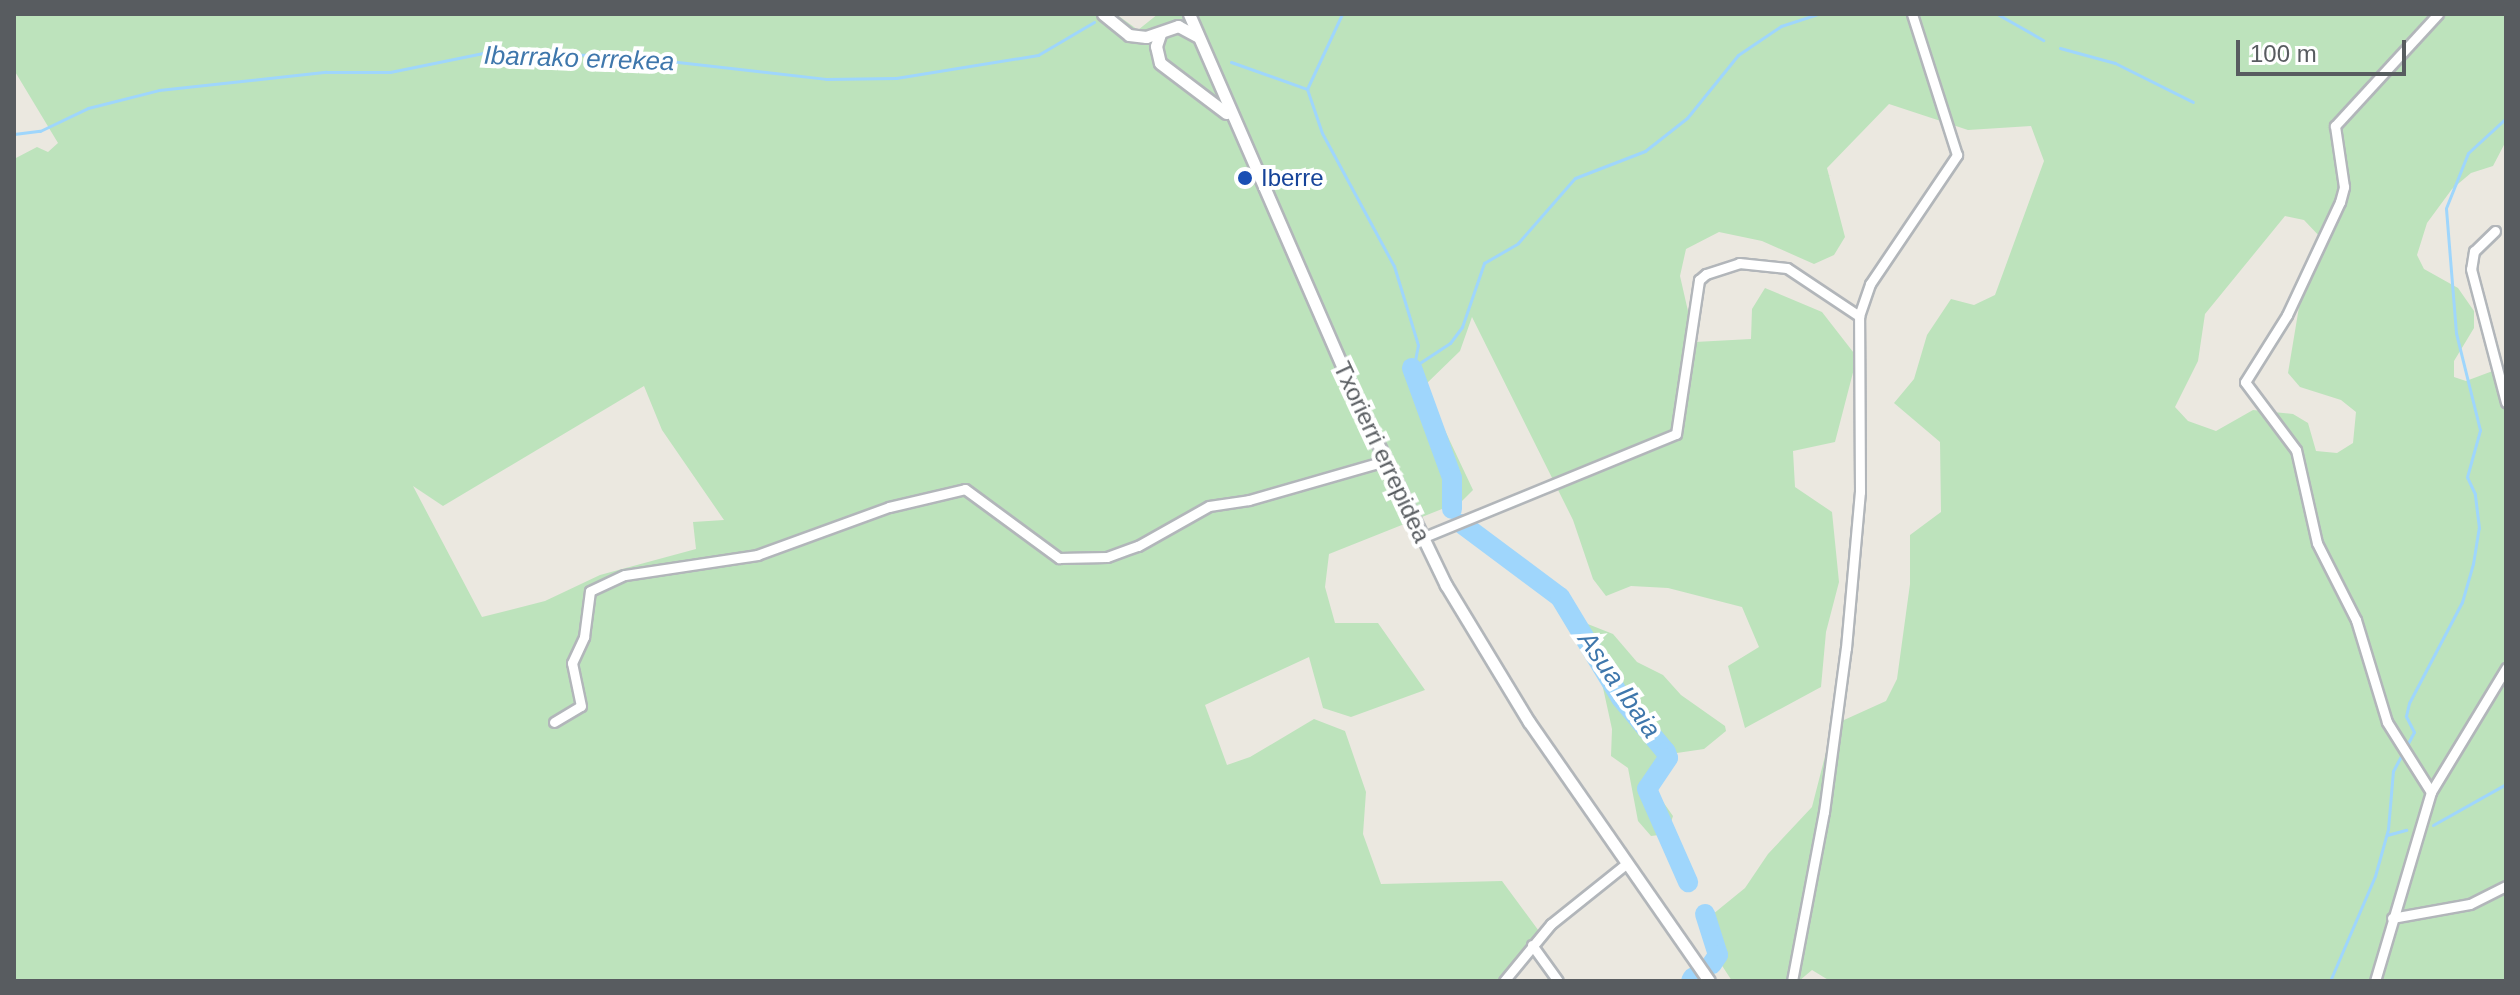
<!DOCTYPE html>
<html>
<head>
<meta charset="utf-8">
<style>
	body { margin:0 }
	#map { position:relative; width:2520px; height:995px; overflow:hidden; background:#ebe8e0; font-family:Helvetica,sans-serif }
	div>[style] { position:absolute }
	.green>* { inset:0; background:#bde3bc }
	.stream>* { height:3px; margin:-1.5px; padding:0 1.5px; transform-origin:1.5px; border-radius:1.5px; background:#9fd6fc }
	.river>* { height:20px; margin:-10px; padding:0 10px; transform-origin:10px; border-radius:10px; background:#9fd6fc }
	.roads { filter:drop-shadow(2px 0 #b2b6ba) drop-shadow(-2px 0 #b2b6ba) drop-shadow(0 2px #b2b6ba) drop-shadow(0 -2px #b2b6ba) }
	.minor>* { height:9px; margin:-4.5px; padding:0 4.5px; transform-origin:4.5px; border-radius:4.5px; background:#fff }
	.tertiary>* { height:11px; margin:-5.5px; padding:0 5.5px; transform-origin:5.5px; border-radius:5.5px; background:#fff }
	.dots>* { width:22px; height:22px; translate:-50% -50%; box-sizing:border-box; border:4px solid #fff; border-radius:50% }
	span { translate:-50% -50%; white-space:nowrap; text-align:center; line-height:1.15; -webkit-text-stroke:8px #fff; paint-order:stroke }
	.transit-label { font-size:24px; color:#164399 }
	.left { translate:0 -50%; text-align:left }
	.street-label { font-size:24px; color:#585c60 }
	.water-label { font-size:26px; color:#3f77ac; font-style:italic }
	.frame { position:absolute; inset:0; border:16px solid #585c60; pointer-events:none }
	.scale { position:absolute; left:2236px; top:40px; width:170px; height:36px; box-sizing:border-box; border:4px solid #585c60; border-top:0; padding-left:10px; font-size:24px; line-height:28px; white-space:nowrap; color:#585c60; -webkit-text-stroke:6px #fff; paint-order:stroke }
</style>
</head>
<body>
<div id="map">
	<div class="green">
		<i style="clip-path:polygon(evenodd,14px 14px,1116px 14px,1138px 30px,1158px 14px,2506px 14px,2506px 141px,2493px 166px,2471px 173px,2452px 189px,2427px 223px,2417px 255px,2424px 269px,2458px 288px,2474px 311px,2474px 328px,2454px 361px,2454px 377px,2466px 381px,2506px 366px,2506px 981px,1830px 981px,1812px 970px,1799px 981px,1732px 981px,1719px 961px,1707px 919px,1745px 888px,1768px 854px,1812px 807px,1833px 725px,1886px 701px,1897px 679px,1910px 584px,1910px 535px,1941px 512px,1940px 442px,1894px 403px,1914px 379px,1927px 335px,1951px 299px,1974px 305px,1995px 295px,2044px 161px,2031px 126px,1968px 130px,1889px 104px,1827px 168px,1845px 237px,1834px 255px,1814px 264px,1762px 241px,1719px 232px,1686px 249px,1680px 276px,1695px 342px,1751px 339px,1752px 309px,1765px 288px,1822px 312px,1857px 357px,1835px 442px,1793px 451px,1795px 487px,1832px 512px,1839px 582px,1826px 632px,1821px 687px,1745px 728px,1728px 666px,1759px 647px,1742px 607px,1668px 588px,1631px 586px,1606px 596px,1593px 579px,1573px 520px,1472px 317px,1460px 351px,1424px 386px,1473px 490px,1454px 509px,1442px 509px,1329px 554px,1325px 587px,1335px 623px,1378px 623px,1425px 690px,1351px 717px,1323px 708px,1309px 657px,1205px 705px,1227px 765px,1250px 757px,1314px 719px,1345px 731px,1366px 792px,1363px 834px,1381px 884px,1502px 881px,1544px 938px,1513px 981px,14px 981px,14px 159px,37px 147px,48px 152px,58px 143px,14px 70px,14px 14px,2285px 216px,2304px 220px,2322px 239px,2301px 295px,2288px 373px,2300px 387px,2341px 400px,2356px 412px,2353px 443px,2337px 453px,2316px 451px,2308px 423px,2293px 414px,2253px 410px,2216px 431px,2188px 421px,2175px 407px,2198px 361px,2205px 314px,2285px 216px,14px 14px,644px 386px,662px 430px,724px 520px,693px 522px,696px 549px,600px 575px,545px 601px,482px 617px,413px 486px,443px 506px,644px 386px)"></i>
		<i style="clip-path:polygon(1570px 617px,1613px 634px,1637px 662px,1663px 675px,1681px 695px,1725px 726px,1726px 731px,1704px 749px,1670px 754px,1669px 764px,1651px 785px,1673px 816px,1667px 834px,1651px 836px,1638px 821px,1628px 768px,1611px 756px,1612px 729px,1600px 674px,1577px 642px)"></i>
	</div>
	<div class="stream">
		<i style="left:1999px;top:15px;width:51px;rotate:29.6deg"></i>
		<i style="left:2060px;top:48px;width:57px;rotate:15.3deg"></i>
		<i style="left:2115px;top:63px;width:87px;rotate:26.6deg"></i>
		<i style="left:1231px;top:62px;width:81px;rotate:19.6deg"></i>
		<i style="left:1307px;top:89px;width:46px;rotate:71.2deg"></i>
		<i style="left:1322px;top:133px;width:151px;rotate:61.6deg"></i>
		<i style="left:1394px;top:266px;width:83px;rotate:73.1deg"></i>
		<i style="left:1418px;top:345px;width:21px;rotate:101deg"></i>
		<i style="left:1307px;top:89px;width:83px;rotate:-65deg"></i>
		<i style="left:14px;top:134px;width:26px;rotate:-7deg"></i>
		<i style="left:40px;top:131px;width:53px;rotate:-25.6deg"></i>
		<i style="left:88px;top:108px;width:73px;rotate:-14.2deg"></i>
		<i style="left:159px;top:90px;width:168px;rotate:-6.2deg"></i>
		<i style="left:326px;top:72px;width:64px"></i>
		<i style="left:390px;top:72px;width:100px;rotate:-11.5deg"></i>
		<i style="left:488px;top:52px;width:137px;rotate:1.7deg"></i>
		<i style="left:625px;top:56px;width:202px;rotate:6.5deg"></i>
		<i style="left:826px;top:79px;width:70px;rotate:-0.8deg"></i>
		<i style="left:896px;top:78px;width:144px;rotate:-9.2deg"></i>
		<i style="left:1038px;top:55px;width:65px;rotate:-30.5deg"></i>
		<i style="left:1412px;top:368px;width:45px;rotate:-33.3deg"></i>
		<i style="left:1450px;top:343px;width:20px;rotate:-53deg"></i>
		<i style="left:1462px;top:327px;width:68px;rotate:-71deg"></i>
		<i style="left:1484px;top:263px;width:39px;rotate:-30deg"></i>
		<i style="left:1518px;top:243px;width:86px;rotate:-48.8deg"></i>
		<i style="left:1575px;top:178px;width:75px;rotate:-21.1deg"></i>
		<i style="left:1645px;top:151px;width:53px;rotate:-38.2deg"></i>
		<i style="left:1687px;top:118px;width:81px;rotate:-51deg"></i>
		<i style="left:1738px;top:55px;width:52px;rotate:-34deg"></i>
		<i style="left:1781px;top:26px;width:40px;rotate:-18deg"></i>
		<i style="left:2433px;top:825px;width:84px;rotate:-29.3deg"></i>
		<i style="left:2387px;top:835px;width:20px;rotate:-15deg"></i>
		<i style="left:2330px;top:981px;width:114px;rotate:-66.8deg"></i>
		<i style="left:2375px;top:876px;width:49px;rotate:-74.5deg"></i>
		<i style="left:2388px;top:829px;width:58px;rotate:-85.1deg"></i>
		<i style="left:2393px;top:771px;width:44px;rotate:-61.7deg"></i>
		<i style="left:2414px;top:732px;width:18px;rotate:-117deg"></i>
		<i style="left:2406px;top:716px;width:13px;rotate:-77deg"></i>
		<i style="left:2409px;top:703px;width:114px;rotate:-62.3deg"></i>
		<i style="left:2462px;top:602px;width:40px;rotate:-74deg"></i>
		<i style="left:2473px;top:564px;width:36px;rotate:-81deg"></i>
		<i style="left:2479px;top:528px;width:34px;rotate:-97deg"></i>
		<i style="left:2475px;top:494px;width:19px;rotate:-115deg"></i>
		<i style="left:2467px;top:477px;width:49px;rotate:-74.5deg"></i>
		<i style="left:2480px;top:430px;width:100px;rotate:-103.9deg"></i>
		<i style="left:2456px;top:333px;width:125px;rotate:-94.6deg"></i>
		<i style="left:2446px;top:208px;width:59px;rotate:-68.2deg"></i>
		<i style="left:2468px;top:153px;width:52px;rotate:-42.6deg"></i>
	</div>
	<div class="river">
		<i style="left:1412px;top:368px;width:117px;rotate:70deg"></i>
		<i style="left:1452px;top:478px;width:31px;rotate:90deg"></i>
		<i style="left:1462px;top:524px;width:122px;rotate:36.7deg"></i>
		<i style="left:1560px;top:597px;width:118px;rotate:58.9deg"></i>
		<i style="left:1621px;top:698px;width:70px;rotate:50.2deg"></i>
		<i style="left:1666px;top:752px;width:6px;rotate:72deg"></i>
		<i style="left:1668px;top:758px;width:37px;rotate:124deg"></i>
		<i style="left:1647px;top:789px;width:102px;rotate:66.2deg"></i>
		<i style="left:1705px;top:914px;width:43px;rotate:72.4deg"></i>
		<i style="left:1718px;top:955px;width:11px;rotate:124deg"></i>
		<i style="left:1691px;top:981px;width:4px;rotate:-63deg"></i>
	</div>
	<div class="roads">
		<div class="minor">
			<i style="left:2495px;top:231px;width:29px;rotate:136deg"></i>
			<i style="left:2474px;top:251px;width:18px;rotate:99deg"></i>
			<i style="left:2471px;top:269px;width:138px;rotate:75.3deg"></i>
			<i style="left:1422px;top:538px;width:274px;rotate:-22.3deg"></i>
			<i style="left:1676px;top:434px;width:156px;rotate:-81.5deg"></i>
			<i style="left:1699px;top:280px;width:9px;rotate:-41deg"></i>
			<i style="left:1706px;top:274px;width:35px;rotate:-18deg"></i>
			<i style="left:1739px;top:263px;width:48px;rotate:5.9deg"></i>
			<i style="left:1787px;top:268px;width:87px;rotate:33.7deg"></i>
			<i style="left:554px;top:722px;width:31px;rotate:-31deg"></i>
			<i style="left:581px;top:706px;width:44px;rotate:-101.8deg"></i>
			<i style="left:572px;top:663px;width:29px;rotate:-65deg"></i>
			<i style="left:584px;top:637px;width:46px;rotate:-82.6deg"></i>
			<i style="left:590px;top:591px;width:38px;rotate:-25deg"></i>
			<i style="left:625px;top:575px;width:134px;rotate:-8.6deg"></i>
			<i style="left:757px;top:555px;width:140px;rotate:-20deg"></i>
			<i style="left:889px;top:507px;width:78px;rotate:-13.3deg"></i>
			<i style="left:965px;top:489px;width:117px;rotate:36.3deg"></i>
			<i style="left:1059px;top:558px;width:48px;rotate:-1.2deg"></i>
			<i style="left:1107px;top:557px;width:33px;rotate:-20deg"></i>
			<i style="left:1138px;top:546px;width:81px;rotate:-29.4deg"></i>
			<i style="left:1209px;top:506px;width:40px;rotate:-8.5deg"></i>
			<i style="left:1249px;top:500px;width:141px;rotate:-16deg"></i>
			<i style="left:2431px;top:792px;width:83px;rotate:-122.2deg"></i>
			<i style="left:2387px;top:722px;width:107px;rotate:-106.9deg"></i>
			<i style="left:2356px;top:620px;width:86px;rotate:-116.9deg"></i>
			<i style="left:2317px;top:543px;width:95px;rotate:-102.7deg"></i>
			<i style="left:2296px;top:450px;width:85px;rotate:-126.9deg"></i>
			<i style="left:2245px;top:382px;width:79px;rotate:-57.9deg"></i>
			<i style="left:2287px;top:315px;width:125px;rotate:-64.9deg"></i>
			<i style="left:2340px;top:202px;width:16px;rotate:-75deg"></i>
			<i style="left:2344px;top:187px;width:62px;rotate:-98.4deg"></i>
			<i style="left:2335px;top:126px;width:152px;rotate:-47.4deg"></i>
			<i style="left:2392px;top:918px;width:79px;rotate:-10.2deg"></i>
			<i style="left:2470px;top:904px;width:40px;rotate:-26.6deg"></i>
			<i style="left:1532px;top:945px;width:44px;rotate:54.2deg"></i>
			<i style="left:1504px;top:981px;width:74px;rotate:-50.5deg"></i>
			<i style="left:1551px;top:924px;width:96px;rotate:-38.7deg"></i>
			<i style="left:1792px;top:981px;width:172px;rotate:-79.3deg"></i>
			<i style="left:1824px;top:812px;width:165px;rotate:-82.4deg"></i>
			<i style="left:1846px;top:648px;width:157px;rotate:-84.9deg"></i>
			<i style="left:1860px;top:492px;width:176px;rotate:-90.3deg"></i>
			<i style="left:1859px;top:316px;width:34px;rotate:-71deg"></i>
			<i style="left:1870px;top:284px;width:156px;rotate:-56deg"></i>
			<i style="left:1957px;top:155px;width:148px;rotate:-107.7deg"></i>
			<i style="left:2375px;top:981px;width:197px;rotate:-73.5deg"></i>
			<i style="left:2431px;top:792px;width:145px;rotate:-58.8deg"></i>
		</div>
		<div class="tertiary">
			<i style="left:1103px;top:14px;width:33px;rotate:39deg"></i>
			<i style="left:1129px;top:35px;width:17px;rotate:7deg"></i>
			<i style="left:1146px;top:37px;width:34px;rotate:-19deg"></i>
			<i style="left:1178px;top:26px;width:21px;rotate:28deg"></i>
			<i style="left:1189px;top:14px;width:412px;rotate:66.5deg"></i>
			<i style="left:1353px;top:392px;width:214px;rotate:64.3deg"></i>
			<i style="left:1446px;top:585px;width:160px;rotate:58.8deg"></i>
			<i style="left:1529px;top:722px;width:315px;rotate:55.2deg"></i>
			<i style="left:1160px;top:34px;width:13px;rotate:108deg"></i>
			<i style="left:1156px;top:46px;width:17px;rotate:77deg"></i>
			<i style="left:1160px;top:63px;width:83px;rotate:37.1deg"></i>
		</div>
	</div>
	<div class="dots">
		<i style="left:1245px;top:178px;background:#1a4fb4"></i>
	</div>
	<div class="transit-label">
		<span class="left" style="left:1261px;top:178px">Iberre</span>
	</div>
	<div class="street-label">
		<span style="left:1382px;top:452px;rotate:65deg">Txorierri errepidea</span>
	</div>
	<div class="water-label">
		<span style="left:579px;top:59px;rotate:2deg">Ibarrako errekea</span>
		<span style="left:1619px;top:685px;rotate:55deg">Asua Ibaia</span>
	</div>
	<div class="frame"></div>
	<div class="scale">100 m</div>
</div>
</body>
</html>
